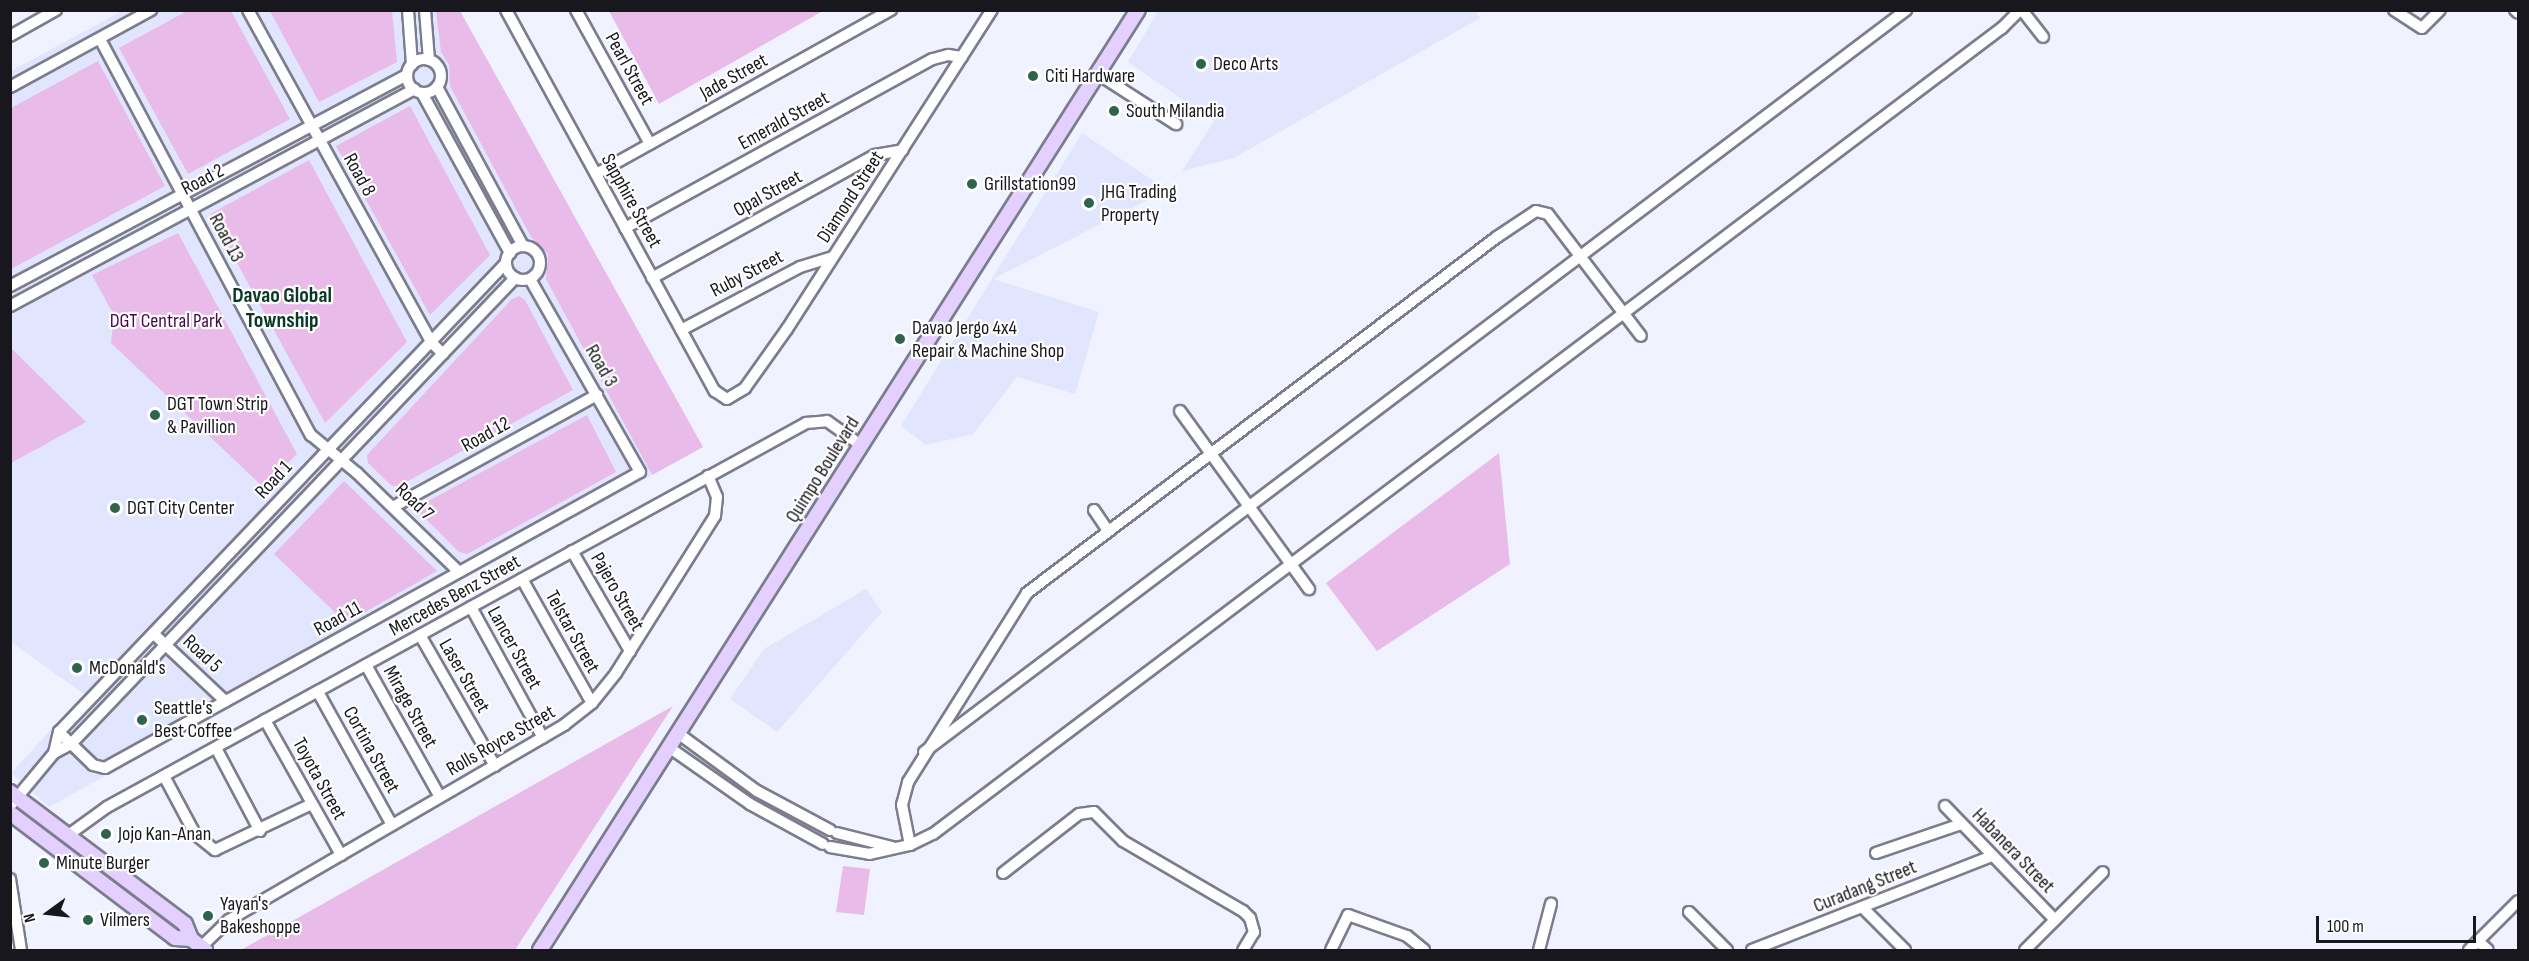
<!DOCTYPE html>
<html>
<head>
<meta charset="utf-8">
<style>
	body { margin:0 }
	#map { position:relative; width:2529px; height:961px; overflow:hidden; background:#f0f2ff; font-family:"Sofia Sans Condensed",sans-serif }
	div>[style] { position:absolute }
	.built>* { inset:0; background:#e1e5fd }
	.green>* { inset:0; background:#e8bbe9 }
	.roads { filter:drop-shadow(2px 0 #7b7d8c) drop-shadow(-2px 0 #7b7d8c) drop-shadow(0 2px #7b7d8c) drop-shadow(0 -2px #7b7d8c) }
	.minor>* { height:10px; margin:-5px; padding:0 5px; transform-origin:5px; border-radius:5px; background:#fff }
	.minor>.ring { margin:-5px; padding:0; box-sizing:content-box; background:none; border:10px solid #fff; border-radius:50% }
	.major>* { height:14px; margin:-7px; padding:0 7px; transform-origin:7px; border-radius:7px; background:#e3d0ff }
	.dots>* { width:16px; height:16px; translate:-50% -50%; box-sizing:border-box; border:3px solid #fff; border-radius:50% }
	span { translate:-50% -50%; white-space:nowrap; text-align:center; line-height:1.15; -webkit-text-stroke:4.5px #fff; paint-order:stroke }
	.poi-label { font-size:20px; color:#17171d }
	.left { translate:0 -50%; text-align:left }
	.street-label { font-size:20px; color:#17171d }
	.park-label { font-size:20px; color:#46064a }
	.quarter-label { font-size:22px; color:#0a3926; font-weight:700 }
	.frame { position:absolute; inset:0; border:12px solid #17171d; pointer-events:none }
	.north { position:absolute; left:18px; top:883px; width:60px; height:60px; -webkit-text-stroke:4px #fff; paint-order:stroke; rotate:255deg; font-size:16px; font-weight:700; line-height:24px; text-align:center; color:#17171d }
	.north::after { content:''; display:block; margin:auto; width:21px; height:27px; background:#17171d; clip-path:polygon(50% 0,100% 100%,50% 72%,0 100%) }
	.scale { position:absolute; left:2316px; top:916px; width:160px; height:27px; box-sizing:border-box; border:3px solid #17171d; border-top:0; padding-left:8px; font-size:18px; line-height:21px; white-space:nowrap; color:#17171d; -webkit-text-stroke:4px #fff; paint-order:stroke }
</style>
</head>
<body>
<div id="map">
	<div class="built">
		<i style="clip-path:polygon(1475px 10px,1480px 18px,1234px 158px,1182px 171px,1214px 121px,1128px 62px,1158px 11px)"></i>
		<i style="clip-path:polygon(122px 11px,460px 11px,703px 447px,49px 807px,11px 773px,84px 694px,11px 642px,11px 71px)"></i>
		<i style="clip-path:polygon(1082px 133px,1167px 190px,993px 279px,1099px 312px,1075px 394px,1017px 377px,973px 434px,926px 445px,901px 426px)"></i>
		<i style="clip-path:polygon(866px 589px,882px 612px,777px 732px,730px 699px,764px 649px)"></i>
	</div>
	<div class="green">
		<i style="clip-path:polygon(187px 11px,231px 11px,290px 119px,188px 174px,119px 48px)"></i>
		<i style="clip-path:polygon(270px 11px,392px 11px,397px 62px,319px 102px)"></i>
		<i style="clip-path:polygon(436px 11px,460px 11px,703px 447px,652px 475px,546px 279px,548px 254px,531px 237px,450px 86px,449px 65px,441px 52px)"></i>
		<i style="clip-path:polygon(609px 11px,823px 11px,659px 104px)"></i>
		<i style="clip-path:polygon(98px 61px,165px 186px,11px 269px,11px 108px)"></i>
		<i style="clip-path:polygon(410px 106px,490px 255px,430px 315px,336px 146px)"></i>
		<i style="clip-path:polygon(309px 160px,407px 342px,325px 423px,210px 214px)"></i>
		<i style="clip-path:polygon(178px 233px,297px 454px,263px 487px,111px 343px,114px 315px,92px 275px)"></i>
		<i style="clip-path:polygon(519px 296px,525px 300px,573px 390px,399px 486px,392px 486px,368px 463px,367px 455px,512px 299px)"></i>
		<i style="clip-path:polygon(11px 348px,86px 422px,11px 463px,10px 463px)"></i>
		<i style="clip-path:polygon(587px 415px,616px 472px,467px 554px,459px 552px,418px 511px,421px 505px)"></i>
		<i style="clip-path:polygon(1499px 453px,1510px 564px,1377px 651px,1326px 583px)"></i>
		<i style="clip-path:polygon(344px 481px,437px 571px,346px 623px,274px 554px)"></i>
		<i style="clip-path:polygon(673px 706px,515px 950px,241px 950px)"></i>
		<i style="clip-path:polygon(843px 866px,870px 869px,864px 915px,836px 912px)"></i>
	</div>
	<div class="roads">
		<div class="minor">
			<i style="left:248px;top:10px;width:379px;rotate:61.1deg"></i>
			<i style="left:431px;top:342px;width:17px;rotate:45deg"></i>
			<i style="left:408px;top:10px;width:55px;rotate:85.8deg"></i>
			<i style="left:425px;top:10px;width:50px;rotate:85.4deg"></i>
			<i style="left:506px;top:10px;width:435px;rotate:61.3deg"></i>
			<i style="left:715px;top:391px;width:14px;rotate:34deg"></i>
			<i style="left:727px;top:399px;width:21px;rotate:-31deg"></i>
			<i style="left:745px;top:388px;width:72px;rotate:-54.6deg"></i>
			<i style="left:787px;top:329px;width:379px;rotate:-57.3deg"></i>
			<i style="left:576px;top:10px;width:153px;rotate:61.1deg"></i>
			<i style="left:2022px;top:10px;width:34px;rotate:52deg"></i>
			<i style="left:2394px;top:10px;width:33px;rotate:33deg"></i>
			<i style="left:2422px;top:28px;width:25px;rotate:-45deg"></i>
			<i style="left:2515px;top:10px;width:4px;rotate:45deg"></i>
			<i style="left:10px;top:36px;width:53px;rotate:-29.5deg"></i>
			<i style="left:100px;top:39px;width:449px;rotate:62deg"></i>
			<i style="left:311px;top:435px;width:60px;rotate:39.6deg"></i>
			<i style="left:357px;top:473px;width:142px;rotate:44.1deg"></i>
			<i class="ring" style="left:407px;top:59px;width:24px;height:24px"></i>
			<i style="left:1098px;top:74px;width:93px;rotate:32.7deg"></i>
			<i style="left:10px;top:87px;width:161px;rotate:-28.6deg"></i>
			<i style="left:437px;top:87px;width:181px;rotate:61.6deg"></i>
			<i style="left:422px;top:93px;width:183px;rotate:61.2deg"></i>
			<i style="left:596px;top:174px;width:338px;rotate:-29.1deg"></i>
			<i style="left:625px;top:228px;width:351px;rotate:-28.8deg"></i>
			<i style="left:933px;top:59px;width:16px;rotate:-15deg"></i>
			<i style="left:948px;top:55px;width:14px;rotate:8deg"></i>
			<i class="ring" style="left:506px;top:246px;width:24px;height:24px"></i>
			<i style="left:652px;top:278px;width:255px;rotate:-28.9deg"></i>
			<i style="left:875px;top:155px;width:28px;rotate:-10deg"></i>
			<i style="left:10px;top:286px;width:450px;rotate:-28deg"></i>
			<i style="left:10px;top:306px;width:459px;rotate:-28.2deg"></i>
			<i style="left:681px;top:330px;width:135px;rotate:-27.9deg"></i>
			<i style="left:800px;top:267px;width:34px;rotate:-17deg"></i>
			<i style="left:1180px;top:411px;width:220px;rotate:54.1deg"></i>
			<i style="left:393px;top:507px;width:233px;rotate:-28.8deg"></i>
			<i style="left:1094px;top:510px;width:23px;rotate:56deg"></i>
			<i style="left:572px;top:551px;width:116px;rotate:59.9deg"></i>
			<i style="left:522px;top:579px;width:142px;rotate:60.6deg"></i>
			<i style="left:471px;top:607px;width:149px;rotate:61.2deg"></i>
			<i style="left:154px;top:634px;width:98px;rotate:43.3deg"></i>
			<i style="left:420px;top:635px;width:151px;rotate:60.2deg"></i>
			<i style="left:366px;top:665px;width:151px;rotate:60.7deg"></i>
			<i style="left:318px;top:692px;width:152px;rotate:60.9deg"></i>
			<i style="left:265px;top:720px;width:155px;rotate:60.6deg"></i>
			<i style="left:59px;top:732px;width:47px;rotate:44.1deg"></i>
			<i style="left:93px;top:765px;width:12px;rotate:14deg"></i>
			<i style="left:105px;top:768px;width:611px;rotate:-28.95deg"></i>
			<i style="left:640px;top:472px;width:222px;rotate:-119.7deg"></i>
			<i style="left:679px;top:734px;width:97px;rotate:36.2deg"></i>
			<i style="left:757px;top:791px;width:83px;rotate:28.1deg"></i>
			<i style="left:216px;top:748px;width:94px;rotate:62.1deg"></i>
			<i style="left:670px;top:748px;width:98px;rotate:35deg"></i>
			<i style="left:750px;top:804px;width:83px;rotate:28.7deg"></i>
			<i style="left:924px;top:752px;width:1231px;rotate:-37.07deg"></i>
			<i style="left:54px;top:753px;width:22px;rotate:-77deg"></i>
			<i style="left:59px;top:732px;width:648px;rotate:-46.38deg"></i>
			<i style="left:164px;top:776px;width:66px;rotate:61.9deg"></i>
			<i style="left:195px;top:834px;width:26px;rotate:39deg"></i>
			<i style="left:215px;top:850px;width:107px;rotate:-25.4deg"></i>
			<i style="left:10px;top:806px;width:69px;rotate:-50.3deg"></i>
			<i style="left:54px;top:753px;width:19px;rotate:-28deg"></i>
			<i style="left:71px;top:744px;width:644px;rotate:-46.38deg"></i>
			<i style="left:1945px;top:806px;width:158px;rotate:46deg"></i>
			<i style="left:837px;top:833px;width:57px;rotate:14.3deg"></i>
			<i style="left:67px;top:836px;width:49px;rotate:-35.9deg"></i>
			<i style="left:107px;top:807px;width:798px;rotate:-28.78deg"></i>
			<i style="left:806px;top:423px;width:21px;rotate:-5deg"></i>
			<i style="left:827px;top:421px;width:43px;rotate:35.5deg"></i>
			<i style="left:910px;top:845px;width:41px;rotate:-101.3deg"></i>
			<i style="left:902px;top:805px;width:24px;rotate:-75deg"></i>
			<i style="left:908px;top:782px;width:223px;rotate:-57.8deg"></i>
			<i style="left:1027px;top:593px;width:590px;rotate:-37.14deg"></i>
			<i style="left:1497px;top:237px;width:47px;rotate:-33.7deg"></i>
			<i style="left:1536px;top:211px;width:12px;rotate:14deg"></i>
			<i style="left:1548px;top:214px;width:153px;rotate:52.7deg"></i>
			<i style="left:830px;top:847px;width:40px;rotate:10deg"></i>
			<i style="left:869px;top:854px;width:42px;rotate:-12.4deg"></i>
			<i style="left:910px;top:845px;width:25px;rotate:-26deg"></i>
			<i style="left:933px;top:834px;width:1339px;rotate:-37.02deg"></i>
			<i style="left:2002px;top:28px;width:25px;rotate:-45deg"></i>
			<i style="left:1876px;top:853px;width:90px;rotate:-18.8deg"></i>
			<i style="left:1003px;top:873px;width:96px;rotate:-37.8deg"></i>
			<i style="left:1079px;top:814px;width:15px;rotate:-8deg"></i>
			<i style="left:1094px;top:812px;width:41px;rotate:45deg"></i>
			<i style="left:1123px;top:841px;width:139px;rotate:30.3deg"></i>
			<i style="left:1243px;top:911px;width:10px;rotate:45deg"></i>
			<i style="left:1250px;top:918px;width:15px;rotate:74deg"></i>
			<i style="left:1254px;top:932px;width:21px;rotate:121deg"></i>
			<i style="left:10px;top:879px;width:72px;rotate:81.2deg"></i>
			<i style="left:1862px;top:907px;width:61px;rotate:45deg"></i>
			<i style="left:1689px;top:912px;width:54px;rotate:45deg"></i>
			<i style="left:2478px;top:941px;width:13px;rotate:42deg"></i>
			<i style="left:201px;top:947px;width:39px;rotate:-44deg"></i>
			<i style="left:229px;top:920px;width:388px;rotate:-30.2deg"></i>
			<i style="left:564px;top:725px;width:36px;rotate:-38deg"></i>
			<i style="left:592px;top:703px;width:38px;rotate:-51deg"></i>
			<i style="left:616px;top:673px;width:186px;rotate:-57.8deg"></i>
			<i style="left:715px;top:516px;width:19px;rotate:-84deg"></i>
			<i style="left:717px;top:497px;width:23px;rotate:-113deg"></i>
			<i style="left:1331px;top:950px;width:39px;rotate:-64deg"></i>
			<i style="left:1348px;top:915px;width:63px;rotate:19.6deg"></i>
			<i style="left:1407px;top:936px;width:22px;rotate:39deg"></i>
			<i style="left:1539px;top:950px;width:48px;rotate:-75.4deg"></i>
			<i style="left:1752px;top:950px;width:258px;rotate:-21.4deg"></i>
			<i style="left:2025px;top:950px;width:110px;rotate:-45deg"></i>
			<i style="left:2469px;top:950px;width:69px;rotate:-45deg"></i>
		</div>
		<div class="major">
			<i style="left:10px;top:792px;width:219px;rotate:37deg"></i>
			<i style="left:185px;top:924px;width:16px;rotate:68deg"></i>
			<i style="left:10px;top:813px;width:207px;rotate:37.1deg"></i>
			<i style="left:175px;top:938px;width:16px;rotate:4deg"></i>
			<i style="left:191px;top:939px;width:18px;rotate:38deg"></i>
			<i style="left:540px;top:950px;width:1114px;rotate:-57.54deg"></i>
		</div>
	</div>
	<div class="dots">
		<i style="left:1201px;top:64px;background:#2d644b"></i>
		<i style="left:1033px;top:76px;background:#2d644b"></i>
		<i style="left:1114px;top:111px;background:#2d644b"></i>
		<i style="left:972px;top:184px;background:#2d644b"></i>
		<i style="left:1089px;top:203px;background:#2d644b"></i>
		<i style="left:900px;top:339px;background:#2d644b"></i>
		<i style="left:155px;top:415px;background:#2d644b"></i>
		<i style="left:115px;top:508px;background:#2d644b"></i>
		<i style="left:77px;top:668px;background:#2d644b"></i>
		<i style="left:142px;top:720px;background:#2d644b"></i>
		<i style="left:106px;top:834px;background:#2d644b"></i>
		<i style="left:44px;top:863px;background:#2d644b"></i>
		<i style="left:208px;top:916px;background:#2d644b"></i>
		<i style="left:88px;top:920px;background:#2d644b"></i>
	</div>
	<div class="poi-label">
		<span class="left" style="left:1213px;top:64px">Deco Arts</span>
		<span class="left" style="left:1045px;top:76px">Citi Hardware</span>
		<span class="left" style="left:1126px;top:111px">South Milandia</span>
		<span class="left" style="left:984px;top:184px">Grillstation99</span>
		<span class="left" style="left:1101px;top:204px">JHG Trading<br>Property</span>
		<span class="left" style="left:912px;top:340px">Davao Jergo 4x4<br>Repair &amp; Machine Shop</span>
		<span class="left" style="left:167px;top:416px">DGT Town Strip<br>&amp; Pavillion</span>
		<span class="left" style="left:127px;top:508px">DGT City Center</span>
		<span class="left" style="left:89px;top:668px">McDonald's</span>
		<span class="left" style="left:154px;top:720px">Seattle's<br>Best Coffee</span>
		<span class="left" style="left:118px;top:834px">Jojo Kan-Anan</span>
		<span class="left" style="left:56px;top:863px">Minute Burger</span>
		<span class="left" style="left:220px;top:916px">Yayan's<br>Bakeshoppe</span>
		<span class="left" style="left:100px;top:920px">Vilmers</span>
	</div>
	<div class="street-label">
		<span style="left:629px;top:69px;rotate:61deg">Pearl Street</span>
		<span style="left:734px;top:77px;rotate:-29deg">Jade Street</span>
		<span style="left:784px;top:121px;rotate:-29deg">Emerald Street</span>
		<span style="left:359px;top:175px;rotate:61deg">Road 8</span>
		<span style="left:203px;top:180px;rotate:-28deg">Road 2</span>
		<span style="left:768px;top:194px;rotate:-29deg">Opal Street</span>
		<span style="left:851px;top:197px;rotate:-57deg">Diamond Street</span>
		<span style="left:631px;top:201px;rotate:61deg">Sapphire Street</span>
		<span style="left:226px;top:238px;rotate:62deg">Road 13</span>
		<span style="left:747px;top:274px;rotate:-28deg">Ruby Street</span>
		<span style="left:601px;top:366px;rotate:60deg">Road 3</span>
		<span style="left:486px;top:435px;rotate:-29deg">Road 12</span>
		<span style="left:823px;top:470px;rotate:-58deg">Quimpo Boulevard</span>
		<span style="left:274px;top:480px;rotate:-47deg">Road 1</span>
		<span style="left:414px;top:502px;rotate:44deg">Road 7</span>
		<span style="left:617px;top:592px;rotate:60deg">Pajero Street</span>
		<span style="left:455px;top:596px;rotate:-29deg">Mercedes Benz Street</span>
		<span style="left:338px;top:619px;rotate:-29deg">Road 11</span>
		<span style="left:572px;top:632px;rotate:61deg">Telstar Street</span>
		<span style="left:514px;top:648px;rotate:61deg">Lancer Street</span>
		<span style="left:202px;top:654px;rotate:43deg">Road 5</span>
		<span style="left:464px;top:676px;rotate:60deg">Laser Street</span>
		<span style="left:410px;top:707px;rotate:61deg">Mirage Street</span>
		<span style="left:501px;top:741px;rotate:-30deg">Rolls Royce Street</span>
		<span style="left:371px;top:750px;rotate:61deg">Cortina Street</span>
		<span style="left:319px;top:779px;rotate:61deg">Toyota Street</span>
		<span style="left:2013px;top:851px;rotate:46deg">Habanera Street</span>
		<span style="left:1865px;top:887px;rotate:-22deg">Curadang Street</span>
	</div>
	<div class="park-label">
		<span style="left:166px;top:321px">DGT Central Park</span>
	</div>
	<div class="quarter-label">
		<span style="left:282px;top:308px">Davao Global<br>Township</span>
	</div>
	<div class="frame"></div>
	<div class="north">N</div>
	<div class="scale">100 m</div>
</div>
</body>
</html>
